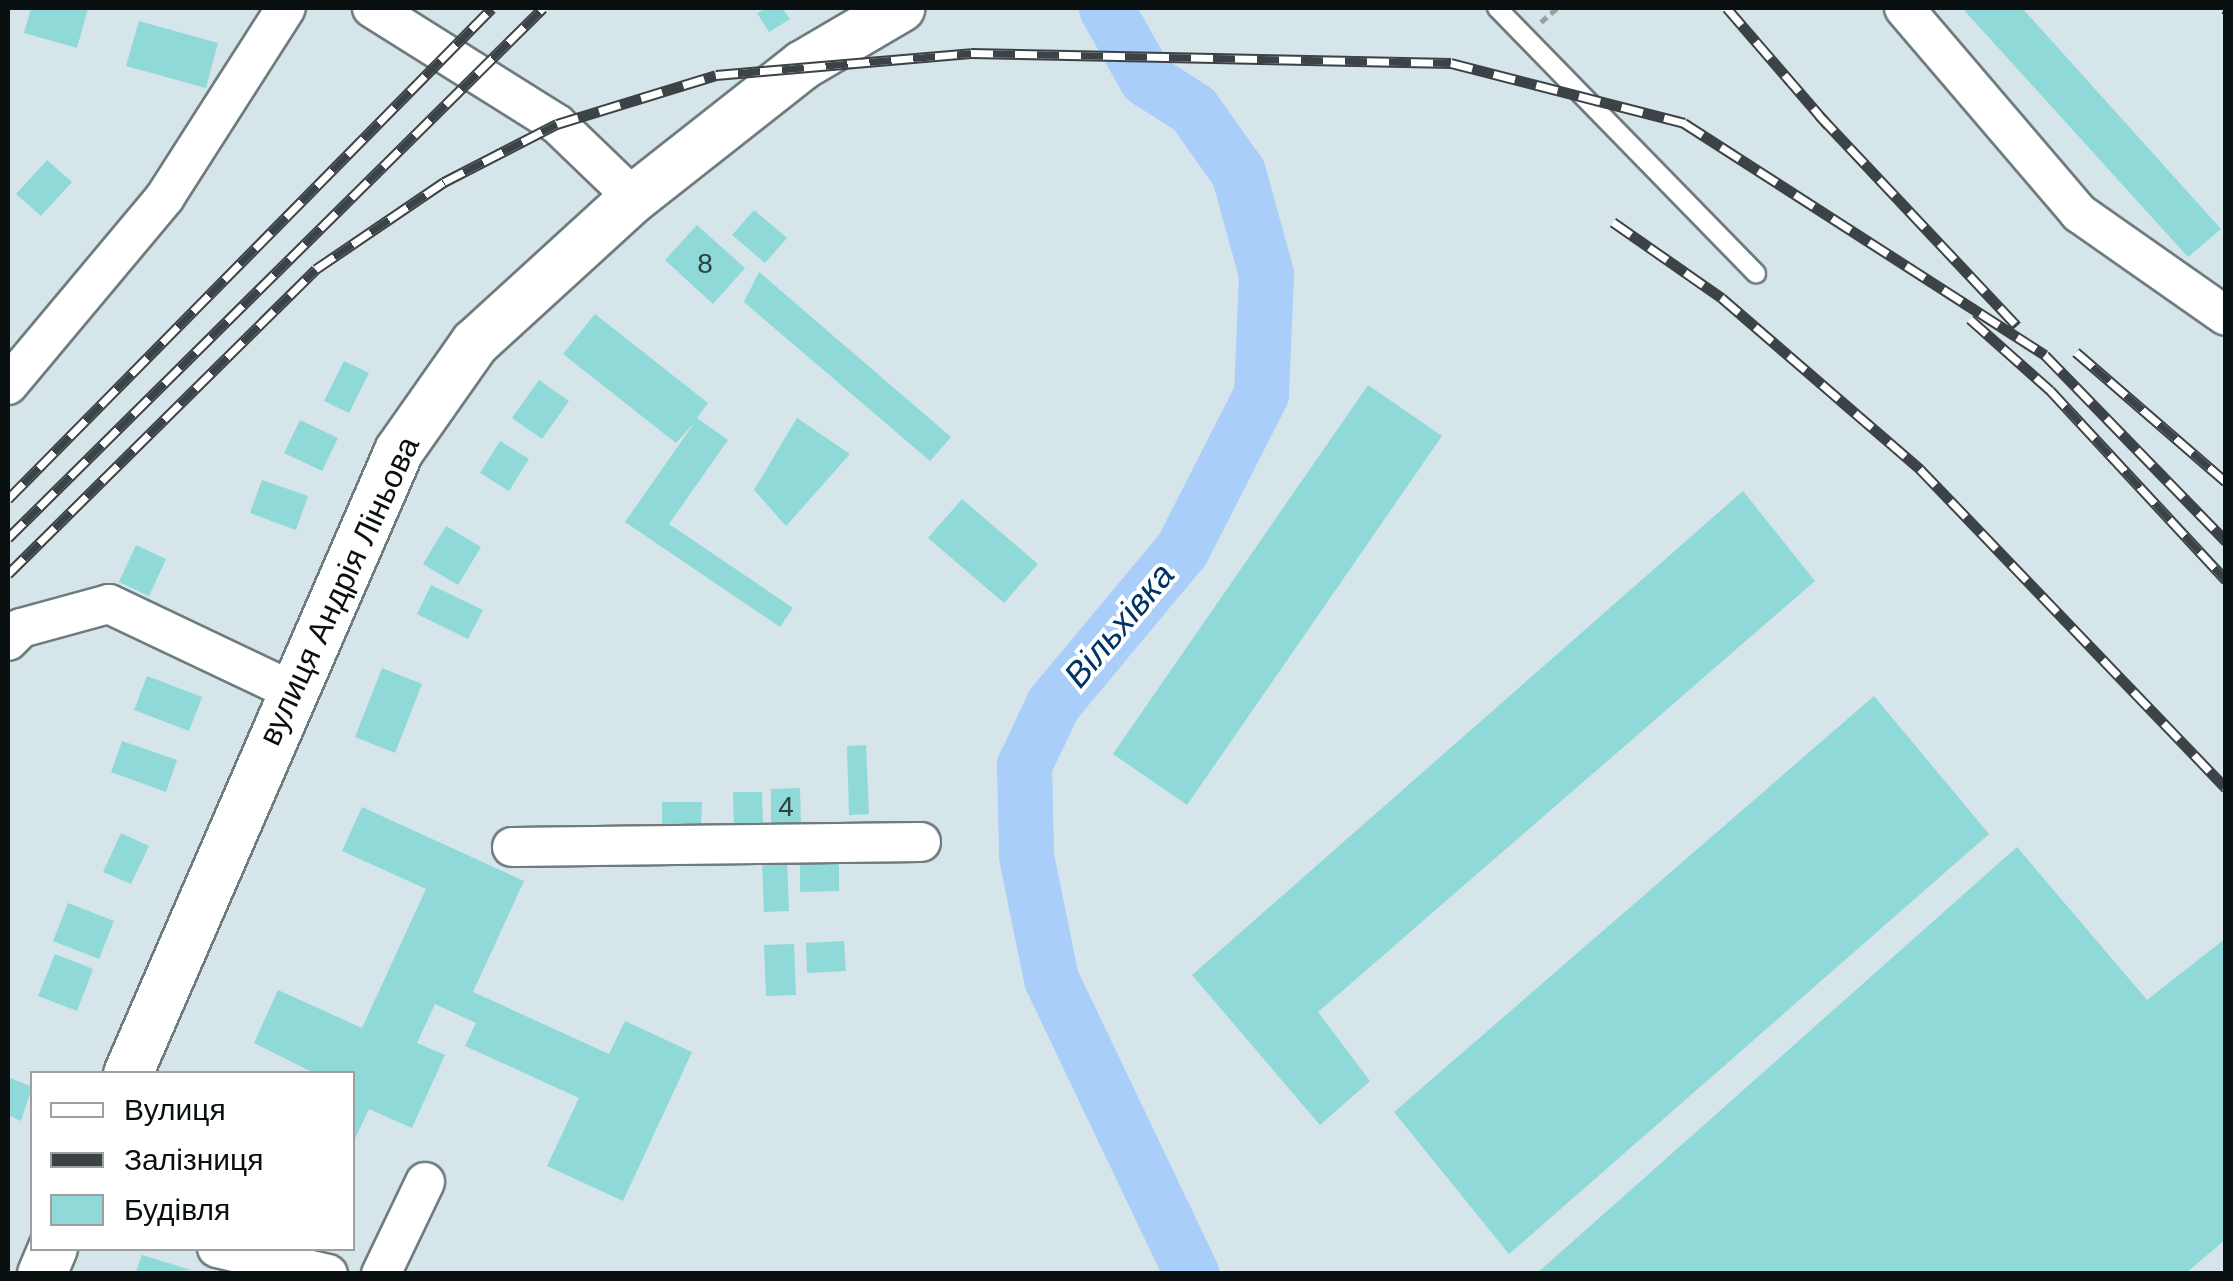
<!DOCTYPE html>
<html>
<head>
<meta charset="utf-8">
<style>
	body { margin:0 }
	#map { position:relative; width:2233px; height:1281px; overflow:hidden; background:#d6e5e9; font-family:Helvetica,sans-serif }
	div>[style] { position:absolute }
	.river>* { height:55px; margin:-27.5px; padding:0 27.5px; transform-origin:27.5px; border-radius:27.5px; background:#a9cefa }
	.building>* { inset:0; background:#8fd9d9 }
	.path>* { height:5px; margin-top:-2.5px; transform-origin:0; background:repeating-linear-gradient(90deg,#94a0a3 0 8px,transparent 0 13px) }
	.roads { filter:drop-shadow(2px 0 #6e7c7f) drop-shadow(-2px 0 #6e7c7f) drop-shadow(0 2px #6e7c7f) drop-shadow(0 -2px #6e7c7f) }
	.service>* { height:18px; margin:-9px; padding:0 9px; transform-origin:9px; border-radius:9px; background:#fff }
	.minor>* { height:38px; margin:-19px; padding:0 19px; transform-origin:19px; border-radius:19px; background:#fff }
	.tertiary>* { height:48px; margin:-24px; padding:0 24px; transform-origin:24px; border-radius:24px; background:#fff }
	.rail>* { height:11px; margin-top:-5.5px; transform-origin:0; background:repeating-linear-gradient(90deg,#fff 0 22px,#3c4346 0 44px); box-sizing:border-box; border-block:2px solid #3c4346 }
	span { translate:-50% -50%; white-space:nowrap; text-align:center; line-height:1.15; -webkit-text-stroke:8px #fff; paint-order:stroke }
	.number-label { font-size:28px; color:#2b4243 }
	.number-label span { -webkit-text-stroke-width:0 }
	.street-label { font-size:32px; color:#0a0f11 }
	.water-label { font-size:35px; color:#003467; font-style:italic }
	.frame { position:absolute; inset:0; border:10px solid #0a0f11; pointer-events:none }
	.legend { position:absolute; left:30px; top:1071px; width:325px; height:180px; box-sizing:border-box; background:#fff; border:2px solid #9d9fa0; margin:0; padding:12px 18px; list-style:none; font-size:30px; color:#0a0f11 }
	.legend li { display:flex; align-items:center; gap:20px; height:50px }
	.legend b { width:50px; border:2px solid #9d9fa0 }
</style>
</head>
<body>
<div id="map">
	<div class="river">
		<i style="left:1106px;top:8px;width:81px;rotate:60.6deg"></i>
		<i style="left:1146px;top:79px;width:56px;rotate:32.6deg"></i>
		<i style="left:1193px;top:109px;width:77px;rotate:54.5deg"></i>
		<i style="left:1238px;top:172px;width:106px;rotate:74.6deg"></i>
		<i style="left:1266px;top:274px;width:120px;rotate:92.4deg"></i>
		<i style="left:1261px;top:394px;width:174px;rotate:117deg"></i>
		<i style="left:1182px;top:549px;width:202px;rotate:129.8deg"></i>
		<i style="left:1053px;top:704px;width:68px;rotate:115.4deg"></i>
		<i style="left:1024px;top:765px;width:91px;rotate:88.7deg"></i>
		<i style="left:1026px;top:856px;width:126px;rotate:78.5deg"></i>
		<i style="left:1051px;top:979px;width:327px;rotate:64.5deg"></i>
	</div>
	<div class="building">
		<i style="clip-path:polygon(31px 8px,88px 8px,77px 48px,24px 33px)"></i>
		<i style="clip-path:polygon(767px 8px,782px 8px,790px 19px,769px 32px,757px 13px)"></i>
		<i style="clip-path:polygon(1962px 8px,2022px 8px,2221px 229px,2188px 257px)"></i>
		<i style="clip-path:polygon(139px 21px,218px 43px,206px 88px,126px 66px)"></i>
		<i style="clip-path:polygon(47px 160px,72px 182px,41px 216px,16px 194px)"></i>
		<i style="clip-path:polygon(754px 210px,787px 238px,765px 263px,732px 235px)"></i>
		<i style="clip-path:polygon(697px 225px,745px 268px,713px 304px,665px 260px)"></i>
		<i style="clip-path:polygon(759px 272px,951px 437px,930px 461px,744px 302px)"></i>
		<i style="clip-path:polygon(595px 314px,708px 403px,697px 418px,728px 440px,669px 524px,793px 608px,780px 627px,625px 522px,695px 422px,676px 443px,563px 354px)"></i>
		<i style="clip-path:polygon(344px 361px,369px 373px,349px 413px,324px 401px)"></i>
		<i style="clip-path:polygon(539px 380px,569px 401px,542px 439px,512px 418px)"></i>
		<i style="clip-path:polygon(1368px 385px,1442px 436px,1187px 805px,1113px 754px)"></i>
		<i style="clip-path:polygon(797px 418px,850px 454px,786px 526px,754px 490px)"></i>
		<i style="clip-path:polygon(300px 420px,338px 438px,322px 471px,284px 453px)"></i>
		<i style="clip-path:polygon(500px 441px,529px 459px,509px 491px,480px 473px)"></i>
		<i style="clip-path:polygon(262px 480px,308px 496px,296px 530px,250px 513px)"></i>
		<i style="clip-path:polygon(1743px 491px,1815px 581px,1318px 1012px,1370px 1081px,1320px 1125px,1192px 975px)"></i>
		<i style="clip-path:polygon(962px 499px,1038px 564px,1004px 603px,928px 538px)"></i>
		<i style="clip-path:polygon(446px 526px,481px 547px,458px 585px,423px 564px)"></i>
		<i style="clip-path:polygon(136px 545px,166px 559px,149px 596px,119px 582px)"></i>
		<i style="clip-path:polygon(431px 585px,483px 610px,468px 639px,417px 614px)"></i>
		<i style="clip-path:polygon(382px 668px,422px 684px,395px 753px,355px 737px)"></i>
		<i style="clip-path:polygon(147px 676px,202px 697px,189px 731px,134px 710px)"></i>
		<i style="clip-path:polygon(1874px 696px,1989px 834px,1509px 1254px,1394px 1112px)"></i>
		<i style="clip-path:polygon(122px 741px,177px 760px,166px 792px,111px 772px)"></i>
		<i style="clip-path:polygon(866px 745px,869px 814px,849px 815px,847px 746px)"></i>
		<i style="clip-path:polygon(800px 788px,801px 825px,771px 825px,771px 789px)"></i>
		<i style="clip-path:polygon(733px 792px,762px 792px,763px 828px,734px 829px)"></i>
		<i style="clip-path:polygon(662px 802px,702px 802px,701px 827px,662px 827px)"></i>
		<i style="clip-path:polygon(362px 807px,524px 881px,473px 992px,609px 1054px,625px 1021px,692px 1052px,623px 1201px,547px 1166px,579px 1098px,465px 1046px,476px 1023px,435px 1004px,417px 1043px,445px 1055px,412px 1128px,369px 1109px,352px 1145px,352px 1074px,316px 1074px,254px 1043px,278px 990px,362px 1028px,426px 889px,342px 851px)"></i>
		<i style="clip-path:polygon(121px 833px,149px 846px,131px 884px,103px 872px)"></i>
		<i style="clip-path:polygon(2017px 847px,2147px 1000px,2226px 938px,2226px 1239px,2185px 1274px,1536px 1274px)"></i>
		<i style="clip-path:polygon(787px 856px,789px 911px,764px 912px,762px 857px)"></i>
		<i style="clip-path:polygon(800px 859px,839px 859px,839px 891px,800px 892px)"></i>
		<i style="clip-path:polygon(68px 903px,114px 921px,99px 959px,53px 941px)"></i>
		<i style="clip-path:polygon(844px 941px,846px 971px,807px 973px,806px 943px)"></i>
		<i style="clip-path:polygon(794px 944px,796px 995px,766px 996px,764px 945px)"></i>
		<i style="clip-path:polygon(55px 954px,93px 969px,77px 1011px,38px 996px)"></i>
		<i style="clip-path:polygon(8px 1077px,32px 1087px,21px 1121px,8px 1115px)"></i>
		<i style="clip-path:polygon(142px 1255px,191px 1270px,135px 1274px)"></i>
	</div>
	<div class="path">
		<i style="left:1541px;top:22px;width:21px;rotate:-41deg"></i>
	</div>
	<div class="roads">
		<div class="service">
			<i style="left:1497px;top:8px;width:371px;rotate:45.7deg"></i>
		</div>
		<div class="minor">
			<i style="left:372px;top:8px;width:218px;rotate:32.1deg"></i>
			<i style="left:557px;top:124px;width:107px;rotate:43.9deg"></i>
			<i style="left:1904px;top:8px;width:270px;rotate:49.5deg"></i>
			<i style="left:2079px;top:213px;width:179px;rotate:35deg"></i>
			<i style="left:8px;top:385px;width:245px;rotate:-50.1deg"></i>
			<i style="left:165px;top:197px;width:224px;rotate:-57.4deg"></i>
			<i style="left:8px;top:641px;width:18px;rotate:-45deg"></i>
			<i style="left:21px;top:628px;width:91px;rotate:-15.3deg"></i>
			<i style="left:109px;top:604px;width:198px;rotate:25.4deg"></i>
			<i style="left:512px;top:847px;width:409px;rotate:-0.7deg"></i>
			<i style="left:217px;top:1248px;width:114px;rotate:13.2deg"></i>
			<i style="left:381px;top:1274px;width:102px;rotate:-64.4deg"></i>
		</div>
		<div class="tertiary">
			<i style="left:128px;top:1074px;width:679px;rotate:-66.49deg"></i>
			<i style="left:399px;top:451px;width:132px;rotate:-54.9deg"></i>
			<i style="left:475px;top:343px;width:215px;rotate:-42.4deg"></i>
			<i style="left:634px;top:198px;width:215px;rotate:-38.2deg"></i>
			<i style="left:803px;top:65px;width:113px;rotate:-30.4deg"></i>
			<i style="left:42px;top:1274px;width:28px;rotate:-67deg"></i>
		</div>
	</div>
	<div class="rail">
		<i style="left:1727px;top:8px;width:155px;rotate:49.2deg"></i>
		<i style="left:2224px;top:8px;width:2px;rotate:27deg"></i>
		<i style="left:1819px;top:115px;width:289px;rotate:46.8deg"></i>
		<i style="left:1613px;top:222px;width:133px;rotate:34.9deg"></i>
		<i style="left:1722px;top:298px;width:262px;rotate:40.8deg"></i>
		<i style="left:1920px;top:469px;width:442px;rotate:46.2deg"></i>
		<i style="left:1970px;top:319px;width:107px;rotate:41.6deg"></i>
		<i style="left:2050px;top:390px;width:259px;rotate:47.2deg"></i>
		<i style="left:2076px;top:352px;width:198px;rotate:40.9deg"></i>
		<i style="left:8px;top:499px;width:689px;rotate:-45.41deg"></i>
		<i style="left:8px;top:538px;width:753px;rotate:-44.73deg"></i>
		<i style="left:8px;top:574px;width:433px;rotate:-44.7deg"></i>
		<i style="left:316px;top:269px;width:155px;rotate:-34.2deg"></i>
		<i style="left:444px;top:182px;width:127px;rotate:-27.2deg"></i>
		<i style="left:557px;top:124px;width:166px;rotate:-17.1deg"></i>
		<i style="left:716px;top:75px;width:256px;rotate:-4.9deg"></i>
		<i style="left:971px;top:53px;width:480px;rotate:1.2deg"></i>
		<i style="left:1451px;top:63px;width:241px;rotate:14.4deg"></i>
		<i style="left:1684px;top:123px;width:429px;rotate:32.7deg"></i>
		<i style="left:2045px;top:355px;width:260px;rotate:45.8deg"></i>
	</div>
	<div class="number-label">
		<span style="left:705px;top:264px">8</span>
		<span style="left:786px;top:807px">4</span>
	</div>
	<div class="street-label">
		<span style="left:339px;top:591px;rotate:-65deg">вулиця Андрія Ліньова</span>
	</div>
	<div class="water-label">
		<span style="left:1119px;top:625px;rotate:-50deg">Вільхівка</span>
	</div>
	<div class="frame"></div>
	<ul class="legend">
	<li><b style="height:12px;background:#fff"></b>Вулиця</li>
	<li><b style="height:12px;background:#3c4346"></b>Залізниця</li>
	<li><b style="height:28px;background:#8fd9d9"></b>Будівля</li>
	</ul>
</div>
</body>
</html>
